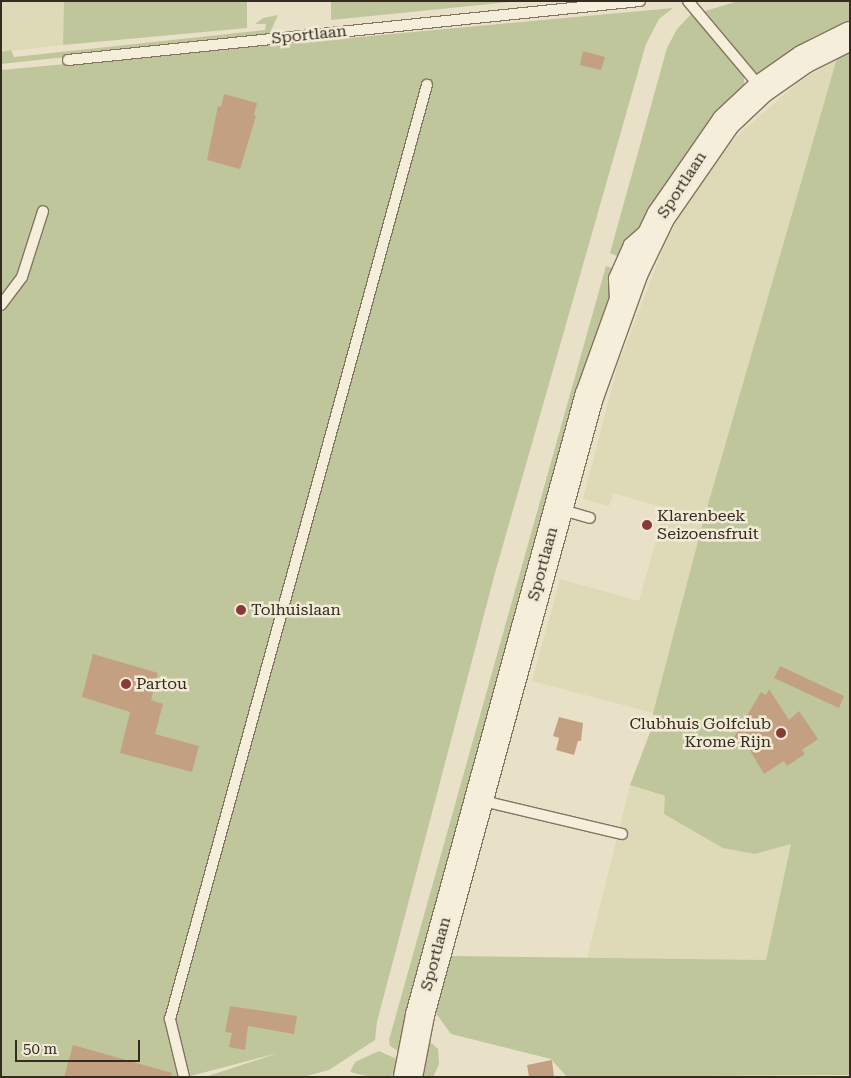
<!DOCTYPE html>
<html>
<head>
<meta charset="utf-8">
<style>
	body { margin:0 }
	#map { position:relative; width:851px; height:1078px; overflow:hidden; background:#e9e1c7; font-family:"Roboto Serif",serif }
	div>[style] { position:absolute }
	.farmland>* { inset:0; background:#ded9b6 }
	.green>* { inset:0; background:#bfc69c }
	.building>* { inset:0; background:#c3a082 }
	.roads { filter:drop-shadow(1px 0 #83745f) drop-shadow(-1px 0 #83745f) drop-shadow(0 1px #83745f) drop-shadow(0 -1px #83745f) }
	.lane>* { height:10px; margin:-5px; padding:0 5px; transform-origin:5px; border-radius:5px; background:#f5eeda }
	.secondary>* { height:28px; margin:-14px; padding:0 14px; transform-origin:14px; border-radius:14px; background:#f5eeda }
	.dots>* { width:14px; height:14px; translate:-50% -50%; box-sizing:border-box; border:2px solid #f1ebd6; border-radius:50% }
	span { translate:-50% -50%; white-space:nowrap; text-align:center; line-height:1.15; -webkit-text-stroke:5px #f1ebd6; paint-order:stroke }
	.street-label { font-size:16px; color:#352b21 }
	.poi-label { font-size:16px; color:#352b21 }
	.left { translate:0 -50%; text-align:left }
	.right { translate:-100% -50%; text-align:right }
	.frame { position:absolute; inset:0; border:2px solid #352b21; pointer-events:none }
	.scale { position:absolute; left:15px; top:1040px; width:125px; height:22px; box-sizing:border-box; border:2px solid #352b21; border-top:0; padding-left:6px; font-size:15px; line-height:18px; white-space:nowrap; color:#352b21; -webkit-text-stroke:4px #f1ebd6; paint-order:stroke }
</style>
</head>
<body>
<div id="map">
	<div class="farmland">
		<i style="clip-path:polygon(1px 1px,64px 1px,63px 45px,1px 52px)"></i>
		<i style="clip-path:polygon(837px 58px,704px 518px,653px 713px,532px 681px,560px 579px,639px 601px,665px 508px,613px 493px,609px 506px,583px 499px,618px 364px,667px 239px,697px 184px,737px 136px,797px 83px)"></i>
		<i style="clip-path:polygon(630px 785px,666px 797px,755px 854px,791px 844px,766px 961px,587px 958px)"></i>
	</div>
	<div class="green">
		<i style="clip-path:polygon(64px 1px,247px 1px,247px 28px,63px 45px)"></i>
		<i style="clip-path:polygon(331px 1px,519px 1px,331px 20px)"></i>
		<i style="clip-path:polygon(738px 1px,850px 1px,850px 20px,813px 37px,757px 74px,705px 11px)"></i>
		<i style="clip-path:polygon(673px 8px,659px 19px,646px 44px,495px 573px,377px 1022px,375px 1040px,329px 1070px,303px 1077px,205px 1077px,278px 1053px,187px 1077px,1px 1077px,1px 70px)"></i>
		<i style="clip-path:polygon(693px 12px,744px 75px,744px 89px,651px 213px,625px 242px,619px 257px,610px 253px,667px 48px,677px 29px)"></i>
		<i style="clip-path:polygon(278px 15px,269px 35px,1px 64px,1px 52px,11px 50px,14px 57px,265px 30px,266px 24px,255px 24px,263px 18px)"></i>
		<i style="clip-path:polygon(850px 51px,850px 1075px,567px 1077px,551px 1059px,451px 1034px,435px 1012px,451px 956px,766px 960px,791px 844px,755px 854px,723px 848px,664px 814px,665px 796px,630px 785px,654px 722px,653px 713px,704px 518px,837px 58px)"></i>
		<i style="clip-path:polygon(606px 266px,614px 269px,608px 313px,403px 1054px,390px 1046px,389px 1040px)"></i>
		<i style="clip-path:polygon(427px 1039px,438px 1049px,439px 1064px,433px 1077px,418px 1077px)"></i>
		<i style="clip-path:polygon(379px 1051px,401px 1061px,396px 1072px,389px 1077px,371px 1077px,350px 1072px,355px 1062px)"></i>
	</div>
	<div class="building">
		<i style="clip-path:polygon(583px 51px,605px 57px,601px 70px,580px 65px)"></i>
		<i style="clip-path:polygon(224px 94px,257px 103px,254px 115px,256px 116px,240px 169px,207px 160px,218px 106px,221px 107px)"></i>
		<i style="clip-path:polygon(93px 654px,158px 673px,151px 700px,163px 704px,155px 734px,199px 746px,192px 772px,120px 753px,130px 712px,82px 697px)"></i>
		<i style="clip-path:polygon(780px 666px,844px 696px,839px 708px,774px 678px)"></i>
		<i style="clip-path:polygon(769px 689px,789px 720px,799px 711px,818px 739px,802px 750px,805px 754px,787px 766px,784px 761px,764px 774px,749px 749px,733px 739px,761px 692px,766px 695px)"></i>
		<i style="clip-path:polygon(559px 717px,583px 723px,581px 741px,578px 741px,574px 755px,556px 750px,559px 738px,553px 736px)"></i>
		<i style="clip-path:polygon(230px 1006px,297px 1016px,294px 1034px,248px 1026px,245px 1050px,229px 1047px,232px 1033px,225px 1032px)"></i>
		<i style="clip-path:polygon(73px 1045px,172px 1073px,171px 1077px,64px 1077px)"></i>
		<i style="clip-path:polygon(552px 1060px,554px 1077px,529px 1077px,527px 1065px)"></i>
	</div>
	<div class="roads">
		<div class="lane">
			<i style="left:688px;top:1px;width:114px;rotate:50deg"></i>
			<i style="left:68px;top:60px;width:575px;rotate:-5.89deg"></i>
			<i style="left:615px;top:299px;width:21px;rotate:-93deg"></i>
			<i style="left:614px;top:278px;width:37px;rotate:-66deg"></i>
			<i style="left:629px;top:244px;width:20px;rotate:-41deg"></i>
			<i style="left:1px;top:305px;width:35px;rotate:-53deg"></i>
			<i style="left:22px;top:277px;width:69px;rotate:-72.3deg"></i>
			<i style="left:559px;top:509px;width:32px;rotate:16deg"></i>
			<i style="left:479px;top:800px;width:147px;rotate:13.4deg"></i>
			<i style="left:184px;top:1077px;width:60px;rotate:-103.6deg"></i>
			<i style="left:170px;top:1019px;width:969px;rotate:-74.62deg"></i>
		</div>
		<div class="secondary">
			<i style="left:408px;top:1077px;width:63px;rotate:-79deg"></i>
			<i style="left:420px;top:1015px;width:641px;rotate:-74.71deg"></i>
			<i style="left:589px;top:397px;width:133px;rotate:-70.2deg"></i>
			<i style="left:634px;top:272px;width:62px;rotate:-64.3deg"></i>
			<i style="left:661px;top:216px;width:114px;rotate:-55.3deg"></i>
			<i style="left:726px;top:122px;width:48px;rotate:-43.3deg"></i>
			<i style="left:761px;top:89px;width:52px;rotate:-34.9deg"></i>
			<i style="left:804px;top:59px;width:51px;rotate:-26.6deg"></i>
		</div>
	</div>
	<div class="dots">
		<i style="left:647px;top:525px;background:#8a3a36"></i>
		<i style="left:241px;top:610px;background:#8a3a36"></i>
		<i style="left:126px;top:684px;background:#8a3a36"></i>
		<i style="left:781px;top:733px;background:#8a3a36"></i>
	</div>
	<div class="street-label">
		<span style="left:309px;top:35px;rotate:-6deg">Sportlaan</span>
		<span style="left:682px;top:185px;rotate:-57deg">Sportlaan</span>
		<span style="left:543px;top:564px;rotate:-75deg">Sportlaan</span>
		<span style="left:436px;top:954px;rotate:-75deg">Sportlaan</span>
	</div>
	<div class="poi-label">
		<span class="left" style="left:657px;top:525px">Klarenbeek<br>Seizoensfruit</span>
		<span class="left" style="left:251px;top:610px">Tolhuislaan</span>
		<span class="left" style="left:136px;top:684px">Partou</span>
		<span class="right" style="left:771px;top:733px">Clubhuis Golfclub<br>Krome Rijn</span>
	</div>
	<div class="frame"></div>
	<div class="scale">50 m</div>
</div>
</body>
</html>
